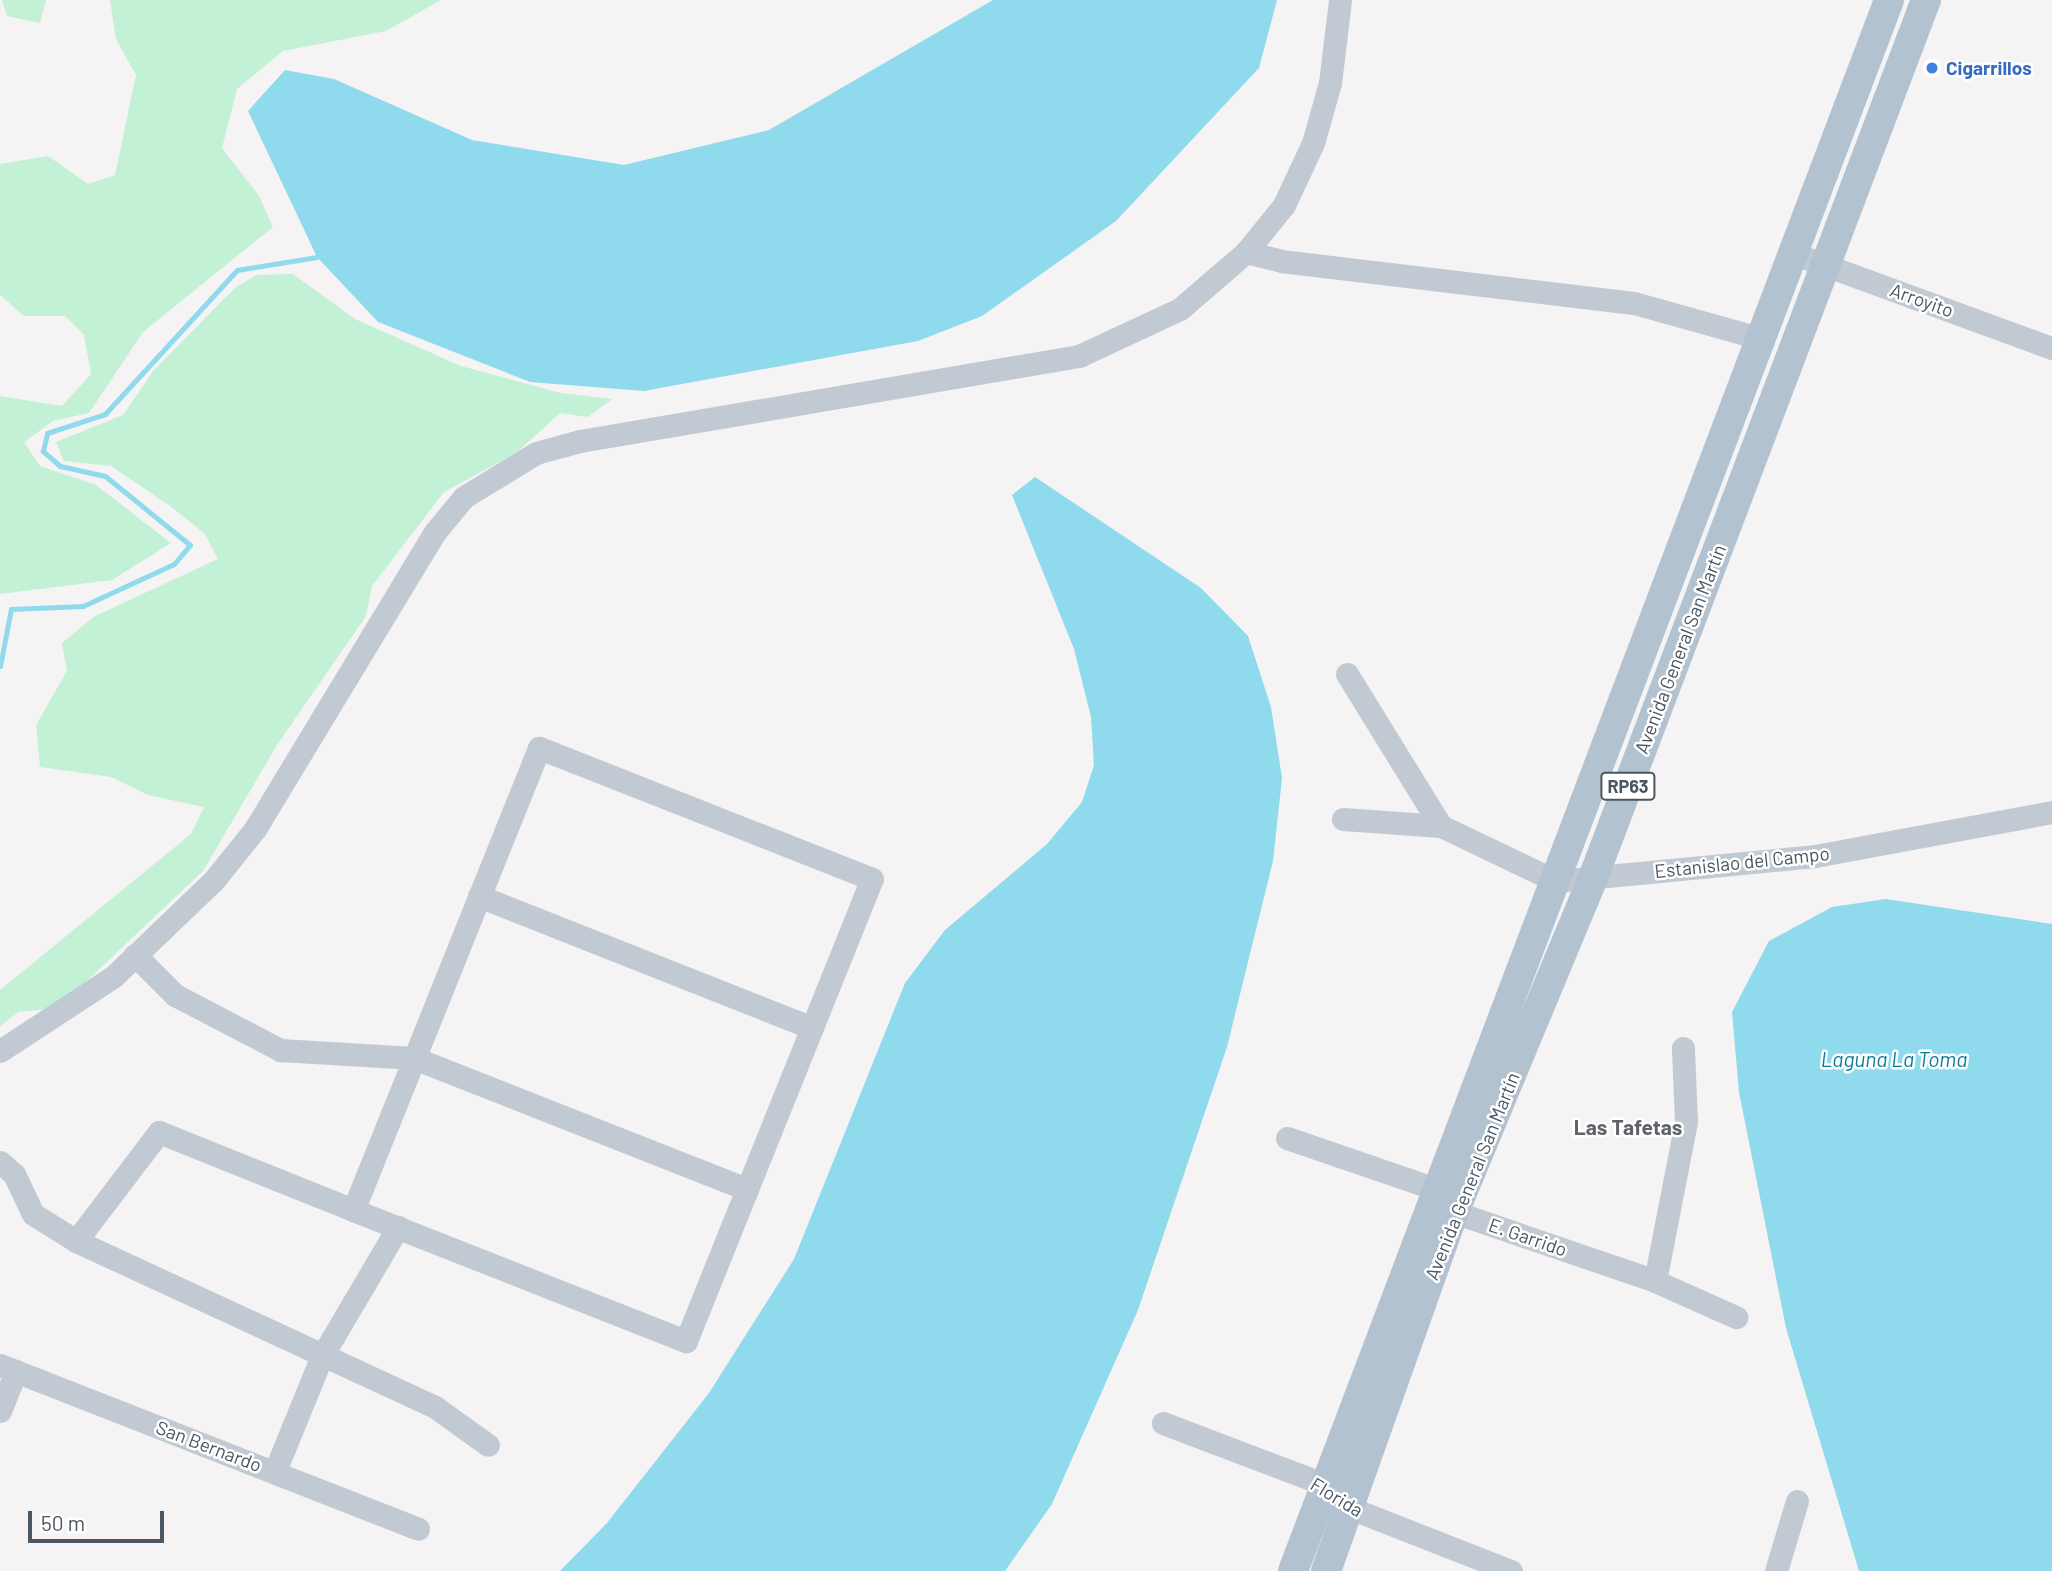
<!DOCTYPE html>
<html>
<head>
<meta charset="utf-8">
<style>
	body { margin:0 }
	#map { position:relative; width:2052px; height:1571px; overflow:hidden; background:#f5f3f3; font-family:Barlow,sans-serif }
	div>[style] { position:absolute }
	.green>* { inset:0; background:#c3f1d5 }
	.water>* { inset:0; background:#90daee }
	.stream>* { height:5px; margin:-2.5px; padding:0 2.5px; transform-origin:2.5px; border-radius:2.5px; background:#90daee }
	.minor>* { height:23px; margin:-11.5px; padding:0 11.5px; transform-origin:11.5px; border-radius:11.5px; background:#c1cad2 }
	.major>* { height:30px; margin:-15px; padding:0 15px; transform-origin:15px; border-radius:15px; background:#b3c2d1 }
	.dots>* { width:19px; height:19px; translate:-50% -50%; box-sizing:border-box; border:4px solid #fff; border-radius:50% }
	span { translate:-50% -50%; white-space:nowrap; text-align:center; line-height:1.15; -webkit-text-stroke:5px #fff; paint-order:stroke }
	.shield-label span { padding:2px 5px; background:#fff; border:2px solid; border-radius:5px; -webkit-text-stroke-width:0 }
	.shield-label { font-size:18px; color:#4a5661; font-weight:700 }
	.shop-label { font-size:19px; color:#366cbe; font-weight:700 }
	.left { translate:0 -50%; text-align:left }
	.street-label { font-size:19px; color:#4a5661 }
	.water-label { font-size:21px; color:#0c7c9b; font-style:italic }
	.neighbourhood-label { font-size:21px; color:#5f6368; font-weight:700 }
	.scale { position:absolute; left:28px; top:1511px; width:136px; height:32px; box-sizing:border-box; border:4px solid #4a5661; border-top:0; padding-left:9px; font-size:21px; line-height:24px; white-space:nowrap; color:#4a5661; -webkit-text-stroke:5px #fff; paint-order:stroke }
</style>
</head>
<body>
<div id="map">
	<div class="green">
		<i style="clip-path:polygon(2px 0,46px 0,40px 23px,7px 16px)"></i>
		<i style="clip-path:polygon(110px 0,441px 0,386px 31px,283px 51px,237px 89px,222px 148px,259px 196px,273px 227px,143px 332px,89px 413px,53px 421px,24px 442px,40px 466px,96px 485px,171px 543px,112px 580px,0 594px,0 396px,62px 406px,91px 374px,84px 335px,65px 316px,24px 316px,0 295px,0 164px,48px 156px,88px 184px,115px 175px,136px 75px,116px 39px)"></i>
		<i style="clip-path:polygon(293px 274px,355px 319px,461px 366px,561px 393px,612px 399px,588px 417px,560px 413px,516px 453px,444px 492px,372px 586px,366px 616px,277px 745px,203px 871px,58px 1008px,19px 1012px,0 1026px,0 990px,191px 834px,204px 807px,148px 795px,111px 777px,40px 767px,36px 725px,67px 671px,62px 643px,95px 616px,218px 559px,205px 534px,173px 508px,111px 466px,64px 461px,56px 442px,123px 415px,154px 370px,235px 288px,256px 275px)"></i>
	</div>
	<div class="water">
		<i style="clip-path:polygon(993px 0,1277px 0,1259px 68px,1116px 221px,982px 316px,918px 341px,644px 391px,530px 382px,378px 322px,317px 257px,248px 111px,285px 70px,334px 79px,472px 140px,624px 165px,769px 130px)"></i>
		<i style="clip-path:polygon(1035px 477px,1201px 588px,1248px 636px,1271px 707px,1282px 778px,1273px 861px,1227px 1047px,1138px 1310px,1052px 1504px,1005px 1571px,560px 1571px,607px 1523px,709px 1393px,794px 1259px,905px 983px,945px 930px,1047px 844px,1082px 802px,1094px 765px,1091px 717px,1074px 649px,1012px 495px)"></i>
		<i style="clip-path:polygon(1886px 899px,2052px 924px,2052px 1571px,1859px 1571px,1786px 1328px,1739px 1092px,1732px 1012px,1769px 941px,1832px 907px)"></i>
	</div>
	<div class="stream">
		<i style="left:0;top:666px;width:58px;rotate:-79.1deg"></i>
		<i style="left:11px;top:609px;width:72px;rotate:-2.4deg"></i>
		<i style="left:83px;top:606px;width:100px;rotate:-24.8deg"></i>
		<i style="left:174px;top:564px;width:25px;rotate:-50deg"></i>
		<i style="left:190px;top:545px;width:109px;rotate:-140.9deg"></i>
		<i style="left:105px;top:476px;width:46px;rotate:-167.5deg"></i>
		<i style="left:60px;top:466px;width:23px;rotate:-139deg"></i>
		<i style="left:43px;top:451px;width:18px;rotate:-77deg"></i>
		<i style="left:47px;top:433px;width:61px;rotate:-18.1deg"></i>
		<i style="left:105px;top:414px;width:195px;rotate:-47.5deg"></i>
		<i style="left:237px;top:270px;width:81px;rotate:-9.2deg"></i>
	</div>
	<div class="minor">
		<i style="left:1246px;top:252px;width:36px;rotate:14deg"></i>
		<i style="left:1281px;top:261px;width:355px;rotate:6.8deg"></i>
		<i style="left:1634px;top:303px;width:130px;rotate:15.6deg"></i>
		<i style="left:1792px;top:253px;width:277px;rotate:20.1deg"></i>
		<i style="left:1347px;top:674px;width:179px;rotate:58.3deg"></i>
		<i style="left:1441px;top:826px;width:127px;rotate:25.6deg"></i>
		<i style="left:1556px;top:881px;width:260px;rotate:-5.5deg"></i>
		<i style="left:1815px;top:856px;width:241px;rotate:-10.5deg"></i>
		<i style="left:1343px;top:819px;width:98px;rotate:4.1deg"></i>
		<i style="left:479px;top:896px;width:358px;rotate:21.6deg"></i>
		<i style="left:135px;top:955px;width:57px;rotate:45deg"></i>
		<i style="left:175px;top:995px;width:119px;rotate:27.6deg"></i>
		<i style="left:280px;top:1050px;width:134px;rotate:3.4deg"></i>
		<i style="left:414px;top:1058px;width:358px;rotate:21.5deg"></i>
		<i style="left:0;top:1051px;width:136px;rotate:-33.3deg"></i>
		<i style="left:114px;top:976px;width:139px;rotate:-43.8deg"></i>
		<i style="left:214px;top:880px;width:65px;rotate:-51.2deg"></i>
		<i style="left:255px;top:829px;width:347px;rotate:-58.8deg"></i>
		<i style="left:435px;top:532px;width:45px;rotate:-50.4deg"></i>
		<i style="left:464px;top:497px;width:84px;rotate:-31.4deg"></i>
		<i style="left:536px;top:453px;width:46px;rotate:-15.3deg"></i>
		<i style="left:580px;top:441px;width:506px;rotate:-9.67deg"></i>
		<i style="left:1079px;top:356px;width:111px;rotate:-25deg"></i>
		<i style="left:1180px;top:309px;width:87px;rotate:-40.8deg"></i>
		<i style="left:1246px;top:252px;width:60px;rotate:-51deg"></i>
		<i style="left:1284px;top:205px;width:68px;rotate:-64.9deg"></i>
		<i style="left:1313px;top:143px;width:62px;rotate:-74.2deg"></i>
		<i style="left:1330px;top:83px;width:84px;rotate:-83.1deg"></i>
		<i style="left:1287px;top:1138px;width:157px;rotate:18.9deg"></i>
		<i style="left:1436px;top:1189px;width:29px;rotate:52deg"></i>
		<i style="left:1454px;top:1212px;width:213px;rotate:18.9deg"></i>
		<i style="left:1655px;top:1281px;width:89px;rotate:24deg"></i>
		<i style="left:0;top:1162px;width:18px;rotate:41deg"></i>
		<i style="left:14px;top:1174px;width:44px;rotate:64.6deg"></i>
		<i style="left:33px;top:1214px;width:51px;rotate:32.1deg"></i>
		<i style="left:76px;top:1241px;width:396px;rotate:24.8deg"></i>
		<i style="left:435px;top:1407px;width:65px;rotate:35.6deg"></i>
		<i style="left:76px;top:1241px;width:137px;rotate:-52.7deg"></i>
		<i style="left:159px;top:1132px;width:209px;rotate:21.9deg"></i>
		<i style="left:353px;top:1210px;width:358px;rotate:21.5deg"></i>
		<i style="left:686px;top:1341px;width:498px;rotate:-68.1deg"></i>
		<i style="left:872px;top:879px;width:358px;rotate:-158.5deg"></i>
		<i style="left:539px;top:748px;width:498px;rotate:111.9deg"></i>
		<i style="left:1655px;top:1281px;width:163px;rotate:-79deg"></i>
		<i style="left:1686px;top:1121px;width:73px;rotate:-92.4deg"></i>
		<i style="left:0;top:1365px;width:449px;rotate:21.4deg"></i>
		<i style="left:0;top:1411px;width:43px;rotate:-68.2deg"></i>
		<i style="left:1163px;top:1423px;width:174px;rotate:20.8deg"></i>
		<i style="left:1326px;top:1485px;width:33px;rotate:44deg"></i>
		<i style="left:1350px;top:1508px;width:173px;rotate:21.4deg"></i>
		<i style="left:275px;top:1471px;width:124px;rotate:-67.8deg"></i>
		<i style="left:322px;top:1356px;width:150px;rotate:-59.5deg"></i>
		<i style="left:1776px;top:1571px;width:73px;rotate:-73.3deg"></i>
	</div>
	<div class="major">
		<i style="left:1293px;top:1571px;width:1680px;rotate:-69.22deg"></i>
		<i style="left:1326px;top:1571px;width:381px;rotate:-70.4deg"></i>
		<i style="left:1454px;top:1212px;width:362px;rotate:-67.4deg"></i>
		<i style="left:1593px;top:878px;width:939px;rotate:-69.23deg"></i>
	</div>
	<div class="dots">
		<i style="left:1932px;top:68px;background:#3f7fe0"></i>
	</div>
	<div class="shield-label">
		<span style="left:1628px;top:786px">RP63</span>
	</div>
	<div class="shop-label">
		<span class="left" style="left:1946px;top:68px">Cigarrillos</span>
	</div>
	<div class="street-label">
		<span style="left:1922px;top:300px;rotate:20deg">Arroyito</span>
		<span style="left:1680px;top:649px;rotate:-69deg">Avenida General San Martín</span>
		<span style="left:1742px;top:862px;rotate:-6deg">Estanislao del Campo</span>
		<span style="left:1472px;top:1176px;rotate:-68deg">Avenida General San Martín</span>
		<span style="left:1528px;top:1237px;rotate:19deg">E. Garrido</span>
		<span style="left:209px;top:1446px;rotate:21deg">San Bernardo</span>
		<span style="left:1337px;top:1497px;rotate:31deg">Florida</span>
	</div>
	<div class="water-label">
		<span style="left:1894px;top:1059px">Laguna La Toma</span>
	</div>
	<div class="neighbourhood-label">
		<span style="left:1628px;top:1127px">Las Tafetas</span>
	</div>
	<div class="scale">50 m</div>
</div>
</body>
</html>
